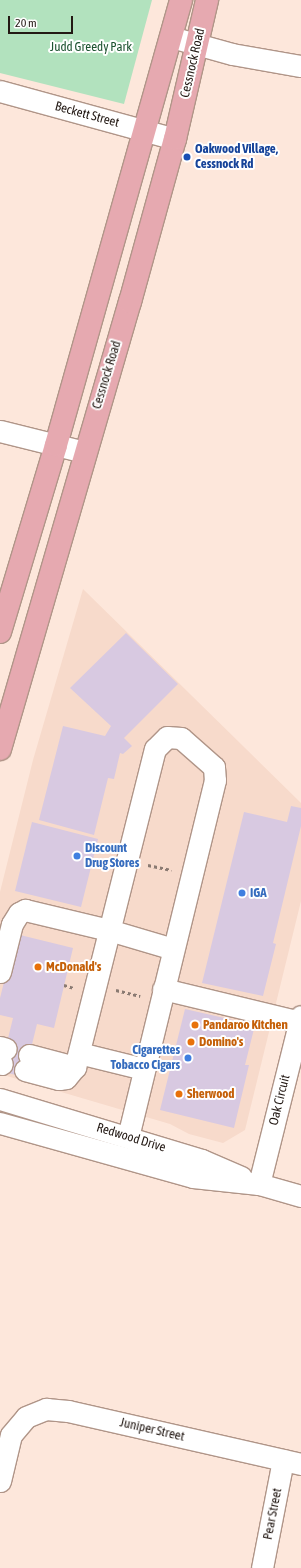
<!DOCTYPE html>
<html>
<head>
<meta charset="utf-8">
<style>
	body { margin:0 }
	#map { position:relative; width:301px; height:1568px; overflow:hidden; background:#fde7db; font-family:"Asap Condensed",sans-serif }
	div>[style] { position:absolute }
	.built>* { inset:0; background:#f7dacb }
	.green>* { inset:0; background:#b2e2be }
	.building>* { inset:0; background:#d8c9e1 }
	.path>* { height:2.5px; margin-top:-1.25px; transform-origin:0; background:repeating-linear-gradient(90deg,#8a7a72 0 3px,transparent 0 6px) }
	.roads { filter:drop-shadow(1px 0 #b09588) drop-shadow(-1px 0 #b09588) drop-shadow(0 1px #b09588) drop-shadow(0 -1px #b09588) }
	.minor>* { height:21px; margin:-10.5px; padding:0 10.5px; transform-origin:10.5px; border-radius:10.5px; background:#fff }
	.major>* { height:22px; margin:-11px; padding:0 11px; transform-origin:11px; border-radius:11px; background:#e6a9b0 }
	.dots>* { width:11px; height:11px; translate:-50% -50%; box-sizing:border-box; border:2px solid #fff; border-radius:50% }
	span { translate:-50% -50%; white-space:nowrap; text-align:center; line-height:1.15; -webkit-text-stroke:4px #fff; paint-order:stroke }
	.park-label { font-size:13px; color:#1f5432 }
	.street-label { font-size:13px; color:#231914 }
	.transit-label { font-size:13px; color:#164399; font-weight:700 }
	.left { translate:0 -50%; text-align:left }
	.shop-label { font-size:13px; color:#366cbe; font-weight:700 }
	.right { translate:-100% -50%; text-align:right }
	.food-label { font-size:13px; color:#c56008; font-weight:700 }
	.scale { position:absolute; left:8px; top:16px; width:65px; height:18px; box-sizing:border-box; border:2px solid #231914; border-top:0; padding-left:5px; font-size:12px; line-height:14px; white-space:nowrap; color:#231914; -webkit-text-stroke:3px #fff; paint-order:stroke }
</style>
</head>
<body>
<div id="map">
	<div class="built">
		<i style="clip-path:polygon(83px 589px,301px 803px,301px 901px,245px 1130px,223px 1143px,189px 1134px,170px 1124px,0 1074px,0 892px,33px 760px)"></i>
	</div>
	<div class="green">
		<i style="clip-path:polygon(0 0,152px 0,124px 104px,0 73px)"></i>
	</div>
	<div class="building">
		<i style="clip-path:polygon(126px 633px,178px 684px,124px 738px,132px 746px,123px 754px,120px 753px,114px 779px,108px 778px,94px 835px,39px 820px,63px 726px,105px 736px,111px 726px,70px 688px)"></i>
		<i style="clip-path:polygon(291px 806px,301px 808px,301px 826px,273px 943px,276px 944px,263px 996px,202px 983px,244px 812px,287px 822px)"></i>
		<i style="clip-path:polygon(32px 822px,98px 839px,81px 907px,15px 891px)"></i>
		<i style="clip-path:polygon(16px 934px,73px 948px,54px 1028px,37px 1024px,24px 1077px,0 1071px,13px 1018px,0 1015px,0 998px)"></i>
		<i style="clip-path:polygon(185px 1009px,255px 1025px,245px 1065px,249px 1065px,234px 1128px,160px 1110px)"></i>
	</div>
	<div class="path">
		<i style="left:148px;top:865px;width:24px;rotate:12deg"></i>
		<i style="left:64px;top:985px;width:10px;rotate:17deg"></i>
		<i style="left:116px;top:990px;width:25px;rotate:14deg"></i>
	</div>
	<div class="roads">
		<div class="minor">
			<i style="left:171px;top:37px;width:63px;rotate:15.6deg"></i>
			<i style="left:232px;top:54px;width:70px;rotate:9.9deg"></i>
			<i style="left:0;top:91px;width:181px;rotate:15.3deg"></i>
			<i style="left:0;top:431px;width:87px;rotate:14deg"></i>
			<i style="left:0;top:972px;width:49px;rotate:-76deg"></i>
			<i style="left:12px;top:924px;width:13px;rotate:-58deg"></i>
			<i style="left:19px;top:913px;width:7px;rotate:-27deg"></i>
			<i style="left:25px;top:910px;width:86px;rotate:13.4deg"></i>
			<i style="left:109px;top:930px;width:67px;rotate:16.5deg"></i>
			<i style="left:163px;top:989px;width:141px;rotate:13.5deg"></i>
			<i style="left:0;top:1047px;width:6px;rotate:18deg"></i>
			<i style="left:79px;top:1053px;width:67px;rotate:13.8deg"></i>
			<i style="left:29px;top:1055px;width:48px;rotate:14.6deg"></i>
			<i style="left:0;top:1063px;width:2px;rotate:27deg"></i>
			<i style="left:25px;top:1070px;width:35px;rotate:15deg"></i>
			<i style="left:59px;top:1079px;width:7px;rotate:-8deg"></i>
			<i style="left:66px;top:1078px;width:14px;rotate:-51deg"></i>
			<i style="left:75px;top:1067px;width:328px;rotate:-75.9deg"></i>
			<i style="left:155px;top:749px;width:17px;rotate:-45deg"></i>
			<i style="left:167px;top:737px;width:14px;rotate:4deg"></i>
			<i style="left:181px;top:738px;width:44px;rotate:41.3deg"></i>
			<i style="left:214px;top:767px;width:13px;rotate:86deg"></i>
			<i style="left:215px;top:780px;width:367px;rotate:103.7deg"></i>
			<i style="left:0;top:1099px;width:211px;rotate:16.8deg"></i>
			<i style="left:202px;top:1160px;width:43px;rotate:23.6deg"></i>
			<i style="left:0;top:1123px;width:200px;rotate:15.6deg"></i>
			<i style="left:193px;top:1177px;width:66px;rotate:6.1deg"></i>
			<i style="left:259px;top:1184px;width:44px;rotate:15.9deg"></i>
			<i style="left:259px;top:1184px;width:173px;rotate:-76deg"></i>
			<i style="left:0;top:1481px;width:47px;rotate:-76.6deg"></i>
			<i style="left:11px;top:1435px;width:23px;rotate:-50deg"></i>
			<i style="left:26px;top:1417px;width:22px;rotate:-22deg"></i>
			<i style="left:46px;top:1409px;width:22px;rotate:5deg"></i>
			<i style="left:68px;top:1411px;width:239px;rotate:12.8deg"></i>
			<i style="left:262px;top:1568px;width:110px;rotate:-79deg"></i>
		</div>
		<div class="major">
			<i style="left:0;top:632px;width:195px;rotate:-73.3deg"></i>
			<i style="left:56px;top:445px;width:462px;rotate:-74.3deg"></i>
			<i style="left:0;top:749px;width:466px;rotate:-73.8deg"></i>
			<i style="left:130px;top:302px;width:169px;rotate:-74.6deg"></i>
			<i style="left:175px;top:139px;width:143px;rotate:-77deg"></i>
		</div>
	</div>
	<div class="dots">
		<i style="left:187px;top:157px;background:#1a4fb4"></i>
		<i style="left:77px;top:856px;background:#3f7fe0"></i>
		<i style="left:242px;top:893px;background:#3f7fe0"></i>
		<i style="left:38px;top:967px;background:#e8710a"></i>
		<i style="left:195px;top:1025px;background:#e8710a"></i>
		<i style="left:191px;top:1042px;background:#e8710a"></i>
		<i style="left:188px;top:1058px;background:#3f7fe0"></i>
		<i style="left:179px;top:1094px;background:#e8710a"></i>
	</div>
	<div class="park-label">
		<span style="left:91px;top:47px">Judd Greedy Park</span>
	</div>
	<div class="street-label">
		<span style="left:193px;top:63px;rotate:-77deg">Cessnock Road</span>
		<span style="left:87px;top:115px;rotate:15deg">Beckett Street</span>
		<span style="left:107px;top:375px;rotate:-73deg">Cessnock Road</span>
		<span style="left:280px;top:1100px;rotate:-76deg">Oak Circuit</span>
		<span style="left:131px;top:1138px;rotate:17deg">Redwood Drive</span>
		<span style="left:152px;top:1430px;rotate:13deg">Juniper Street</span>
		<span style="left:273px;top:1514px;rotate:-79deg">Pear Street</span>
	</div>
	<div class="transit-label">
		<span class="left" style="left:195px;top:157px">Oakwood Village,<br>Cessnock Rd</span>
	</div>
	<div class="shop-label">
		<span class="left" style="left:85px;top:856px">Discount<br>Drug Stores</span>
		<span class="left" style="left:250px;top:893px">IGA</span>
		<span class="right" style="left:180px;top:1058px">Cigarettes<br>Tobacco Cigars</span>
	</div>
	<div class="food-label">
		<span class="left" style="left:46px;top:967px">McDonald's</span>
		<span class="left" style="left:203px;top:1025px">Pandaroo Kitchen</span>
		<span class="left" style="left:199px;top:1042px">Domino's</span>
		<span class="left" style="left:187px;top:1094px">Sherwood</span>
	</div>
	<div class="scale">20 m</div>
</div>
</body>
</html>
